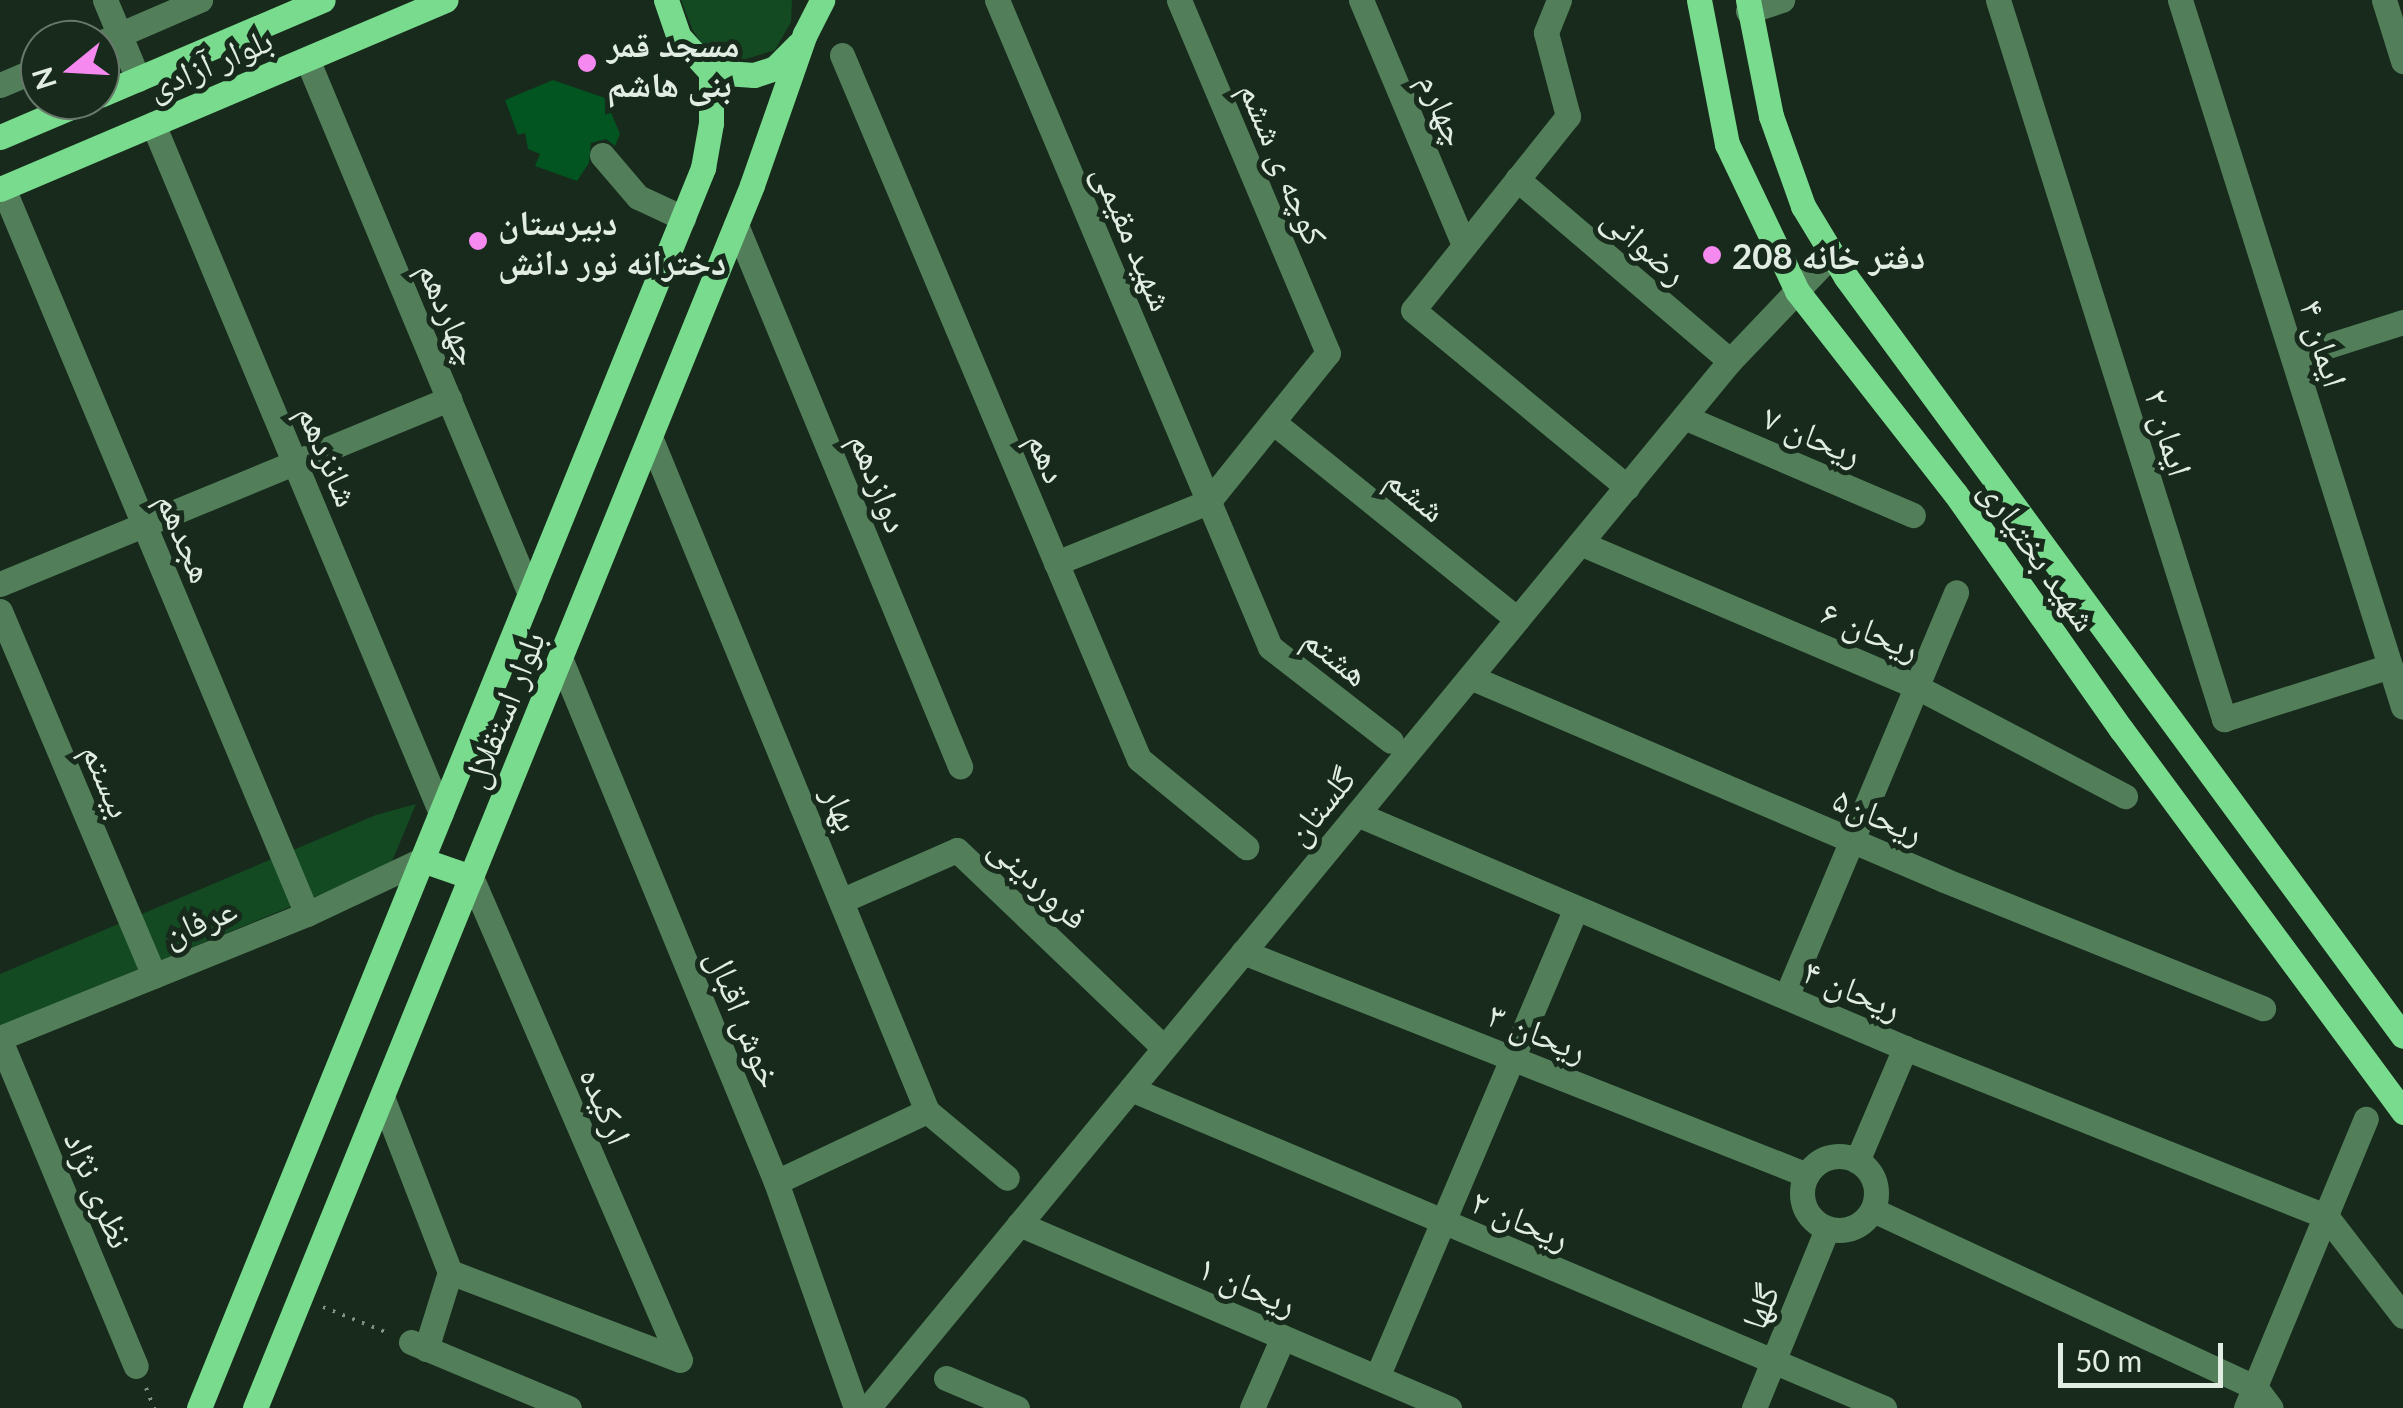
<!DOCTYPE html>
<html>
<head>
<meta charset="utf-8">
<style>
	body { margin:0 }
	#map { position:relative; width:2403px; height:1408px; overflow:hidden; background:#172a1b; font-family:Lato,"Noto Naskh Arabic",sans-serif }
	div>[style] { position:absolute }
	.green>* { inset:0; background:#134a22 }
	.building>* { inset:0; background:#025420 }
	.path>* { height:4px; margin-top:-2px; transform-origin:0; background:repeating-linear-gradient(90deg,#829185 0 2.5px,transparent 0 10.5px) }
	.minor>* { height:25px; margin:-12.5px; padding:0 12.5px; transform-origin:12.5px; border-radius:12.5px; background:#527f5a }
	.minor>.ring { margin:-12.5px; padding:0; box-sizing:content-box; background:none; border:25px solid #527f5a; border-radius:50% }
	.major>* { height:25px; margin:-12.5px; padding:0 12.5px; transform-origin:12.5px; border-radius:12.5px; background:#79db8d }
	.dots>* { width:28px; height:28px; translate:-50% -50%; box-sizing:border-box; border:5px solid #172a1b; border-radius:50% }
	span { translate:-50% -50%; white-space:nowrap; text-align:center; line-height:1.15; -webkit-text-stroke:10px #172a1b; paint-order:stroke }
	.poi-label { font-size:35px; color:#e1ede3; font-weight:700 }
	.left { translate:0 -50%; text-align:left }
	.street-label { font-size:35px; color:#e1ede3 }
	.north { position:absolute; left:20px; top:20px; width:100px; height:100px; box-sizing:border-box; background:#172a1b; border:2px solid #68786b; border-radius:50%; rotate:252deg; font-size:28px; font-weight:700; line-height:40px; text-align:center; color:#e1ede3 }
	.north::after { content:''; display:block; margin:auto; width:35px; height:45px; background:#f589ef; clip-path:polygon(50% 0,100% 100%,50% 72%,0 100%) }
	.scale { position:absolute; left:2058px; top:1343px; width:165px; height:45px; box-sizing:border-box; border:5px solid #e1ede3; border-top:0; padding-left:12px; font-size:30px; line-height:35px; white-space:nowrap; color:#e1ede3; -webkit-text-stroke:8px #172a1b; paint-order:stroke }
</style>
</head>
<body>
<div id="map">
	<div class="green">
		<i style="clip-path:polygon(681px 0,792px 0,791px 22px,775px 50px,746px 59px,712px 57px,693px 31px)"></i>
		<i style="clip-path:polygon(416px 804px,390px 866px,0 1026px,0 974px,376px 815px)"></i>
	</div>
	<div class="building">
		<i style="clip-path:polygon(553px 80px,605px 98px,620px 134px,615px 146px,606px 139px,591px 143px,589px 163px,577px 181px,535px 166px,540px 154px,528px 149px,525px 133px,518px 135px,505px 100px)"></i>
	</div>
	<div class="path">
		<i style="left:323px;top:1307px;width:70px;rotate:21.8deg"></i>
		<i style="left:146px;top:1388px;width:22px;rotate:68deg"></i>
	</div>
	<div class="minor">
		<i style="left:105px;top:0;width:86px;rotate:67.3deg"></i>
		<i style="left:997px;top:0;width:702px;rotate:67.12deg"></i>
		<i style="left:1270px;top:647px;width:153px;rotate:37.8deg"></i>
		<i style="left:1361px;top:0;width:266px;rotate:67.2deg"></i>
		<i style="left:1559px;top:0;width:35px;rotate:112deg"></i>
		<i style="left:1546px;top:33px;width:86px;rotate:75.2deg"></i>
		<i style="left:1568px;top:116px;width:248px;rotate:128.6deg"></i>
		<i style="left:1413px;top:310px;width:278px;rotate:39.6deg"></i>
		<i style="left:1998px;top:0;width:754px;rotate:72.55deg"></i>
		<i style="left:2224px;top:719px;width:174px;rotate:-17.7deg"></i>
		<i style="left:2180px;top:0;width:741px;rotate:72.49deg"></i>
		<i style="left:2384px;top:0;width:64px;rotate:72.7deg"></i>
		<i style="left:1748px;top:11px;width:36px;rotate:-18deg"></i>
		<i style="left:100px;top:43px;width:109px;rotate:-23.3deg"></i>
		<i style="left:842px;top:55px;width:764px;rotate:67.13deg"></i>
		<i style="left:1139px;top:759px;width:139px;rotate:39.4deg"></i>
		<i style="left:307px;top:59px;width:580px;rotate:67.37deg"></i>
		<i style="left:0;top:85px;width:43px;rotate:-23deg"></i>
		<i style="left:153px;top:124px;width:747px;rotate:67.32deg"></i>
		<i style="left:602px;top:155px;width:55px;rotate:49.4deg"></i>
		<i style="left:638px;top:197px;width:50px;rotate:25deg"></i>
		<i style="left:1517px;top:179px;width:280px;rotate:40.5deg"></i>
		<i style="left:3px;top:188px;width:787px;rotate:67.28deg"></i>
		<i style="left:736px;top:225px;width:586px;rotate:67.51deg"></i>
		<i style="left:2293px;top:357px;width:115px;rotate:-17.7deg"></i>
		<i style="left:1684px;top:417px;width:249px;rotate:23.2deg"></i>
		<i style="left:1273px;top:422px;width:314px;rotate:38.9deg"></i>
		<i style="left:650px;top:437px;width:729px;rotate:67.66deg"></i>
		<i style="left:927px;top:1111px;width:104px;rotate:39.9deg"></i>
		<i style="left:1580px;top:543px;width:366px;rotate:23.1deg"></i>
		<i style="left:1917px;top:687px;width:235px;rotate:27.7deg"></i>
		<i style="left:1056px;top:563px;width:164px;rotate:-21.9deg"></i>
		<i style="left:1208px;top:502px;width:191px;rotate:-51.2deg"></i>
		<i style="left:1328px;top:353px;width:383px;rotate:-112.9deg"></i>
		<i style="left:0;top:584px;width:486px;rotate:-22.4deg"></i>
		<i style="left:0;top:611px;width:396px;rotate:67.1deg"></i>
		<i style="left:560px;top:658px;width:567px;rotate:67.6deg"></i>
		<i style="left:776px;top:1182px;width:240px;rotate:70.5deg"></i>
		<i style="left:1470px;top:677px;width:516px;rotate:23.18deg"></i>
		<i style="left:1944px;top:880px;width:344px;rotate:21.9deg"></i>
		<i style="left:1357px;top:814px;width:596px;rotate:23.12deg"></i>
		<i style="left:1905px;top:1048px;width:453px;rotate:21.8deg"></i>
		<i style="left:2326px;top:1216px;width:126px;rotate:52.4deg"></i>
		<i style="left:471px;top:877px;width:526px;rotate:66.6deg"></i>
		<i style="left:843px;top:900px;width:124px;rotate:-23.7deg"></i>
		<i style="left:957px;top:850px;width:286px;rotate:43.7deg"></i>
		<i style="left:1243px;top:952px;width:606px;rotate:21.57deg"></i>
		<i style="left:1786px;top:997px;width:439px;rotate:-67.2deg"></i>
		<i style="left:0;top:1038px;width:331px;rotate:-22deg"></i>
		<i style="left:307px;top:914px;width:127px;rotate:-25.2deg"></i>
		<i style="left:0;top:1040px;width:353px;rotate:67.4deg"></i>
		<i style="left:1131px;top:1089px;width:818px;rotate:22.96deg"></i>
		<i style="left:382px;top:1097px;width:188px;rotate:68.8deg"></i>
		<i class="ring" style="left:1802px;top:1156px;width:49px;height:49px"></i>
		<i style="left:1857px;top:1161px;width:123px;rotate:-67deg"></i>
		<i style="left:776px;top:1182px;width:167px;rotate:-25.2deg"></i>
		<i style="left:1873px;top:1210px;width:421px;rotate:24.9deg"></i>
		<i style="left:2255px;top:1387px;width:26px;rotate:53deg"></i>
		<i style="left:1019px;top:1224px;width:468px;rotate:23.2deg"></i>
		<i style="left:450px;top:1272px;width:246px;rotate:20.9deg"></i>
		<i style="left:411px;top:1342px;width:171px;rotate:22.7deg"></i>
		<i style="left:426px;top:1349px;width:81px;rotate:-72.7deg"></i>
		<i style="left:1377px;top:1377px;width:509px;rotate:-67.01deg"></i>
		<i style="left:946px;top:1378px;width:77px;rotate:22.9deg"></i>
		<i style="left:868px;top:1408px;width:1356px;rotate:-50.54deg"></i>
		<i style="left:1730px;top:361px;width:148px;rotate:-46.4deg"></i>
		<i style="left:1252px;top:1408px;width:77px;rotate:-66.4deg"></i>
		<i style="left:1754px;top:1408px;width:193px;rotate:-67.8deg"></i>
		<i style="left:2246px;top:1408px;width:313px;rotate:-67.5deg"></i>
	</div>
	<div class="major">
		<i style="left:666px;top:0;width:39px;rotate:71deg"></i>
		<i style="left:679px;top:37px;width:47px;rotate:47.6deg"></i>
		<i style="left:711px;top:72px;width:43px;rotate:4deg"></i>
		<i style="left:754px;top:75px;width:22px;rotate:-18deg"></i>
		<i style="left:775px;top:68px;width:33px;rotate:-45deg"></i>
		<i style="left:1699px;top:0;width:147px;rotate:79deg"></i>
		<i style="left:1727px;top:144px;width:163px;rotate:64.5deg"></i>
		<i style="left:1797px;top:291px;width:256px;rotate:52deg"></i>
		<i style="left:1955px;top:493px;width:289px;rotate:54.9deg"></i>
		<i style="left:2121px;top:729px;width:476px;rotate:53.6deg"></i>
		<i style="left:1748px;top:0;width:118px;rotate:78.8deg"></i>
		<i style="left:1771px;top:116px;width:96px;rotate:70.4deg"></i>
		<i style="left:1803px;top:206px;width:83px;rotate:58.8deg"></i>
		<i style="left:1846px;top:277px;width:941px;rotate:53.73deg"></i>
		<i style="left:100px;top:95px;width:242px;rotate:-23.1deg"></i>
		<i style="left:0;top:137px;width:95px;rotate:-23deg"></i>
		<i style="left:0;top:189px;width:484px;rotate:-23deg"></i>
		<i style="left:422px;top:860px;width:52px;rotate:19.1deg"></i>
		<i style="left:199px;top:1408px;width:1339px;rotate:-67.88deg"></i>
		<i style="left:703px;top:168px;width:46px;rotate:-79.9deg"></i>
		<i style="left:711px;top:123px;width:51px;rotate:-90deg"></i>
		<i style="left:255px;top:1408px;width:1320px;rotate:-67.88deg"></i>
		<i style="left:752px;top:185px;width:160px;rotate:-70.7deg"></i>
		<i style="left:805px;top:34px;width:38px;rotate:-63deg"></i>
	</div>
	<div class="dots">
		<i style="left:587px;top:63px;background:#f589ef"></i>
		<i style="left:478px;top:241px;background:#f589ef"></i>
		<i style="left:1712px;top:255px;background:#f589ef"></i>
	</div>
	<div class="poi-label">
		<span class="left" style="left:607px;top:63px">مسجد قمر<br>بنی هاشم</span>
		<span class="left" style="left:498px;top:241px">دبیرستان<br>دخترانه نور دانش</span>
		<span class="left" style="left:1732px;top:255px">دفتر خانه 208</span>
	</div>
	<div class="street-label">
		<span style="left:209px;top:62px;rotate:-23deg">بلوار آزادی</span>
		<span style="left:1445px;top:109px;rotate:67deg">چهارم</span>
		<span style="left:1285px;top:163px;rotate:67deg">کوچه ی ششم</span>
		<span style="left:1135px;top:237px;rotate:67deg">شهید مقیمی</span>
		<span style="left:1646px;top:244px;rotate:41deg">رضوانی</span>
		<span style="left:451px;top:313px;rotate:67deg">چهاردهم</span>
		<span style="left:2325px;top:343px;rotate:73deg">ایمان ۴</span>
		<span style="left:2170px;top:432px;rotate:73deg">ایمان ۲</span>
		<span style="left:1813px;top:434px;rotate:23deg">ریحان ۷</span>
		<span style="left:330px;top:455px;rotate:67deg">شانزدهم</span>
		<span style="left:1049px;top:457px;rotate:67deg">دهم</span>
		<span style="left:881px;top:482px;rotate:68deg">دوازدهم</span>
		<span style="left:1417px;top:493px;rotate:39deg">ششم</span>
		<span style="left:187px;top:537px;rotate:67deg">هجدهم</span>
		<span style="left:2040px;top:554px;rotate:55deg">شهید بختیاری</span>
		<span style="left:1871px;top:629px;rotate:23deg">ریحان ۶</span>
		<span style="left:1337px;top:655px;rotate:38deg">هشتم</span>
		<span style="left:502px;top:709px;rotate:-68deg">بلوار استقلال</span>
		<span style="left:109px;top:780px;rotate:67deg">بیستم</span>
		<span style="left:1319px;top:805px;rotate:-51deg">گلستان</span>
		<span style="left:843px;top:808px;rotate:67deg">بهار</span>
		<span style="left:1879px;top:814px;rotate:23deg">ریحان۵</span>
		<span style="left:1040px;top:881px;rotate:43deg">فروردینی</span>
		<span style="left:199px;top:920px;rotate:-22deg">عرفان</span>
		<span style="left:1853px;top:988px;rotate:23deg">ریحان ۴</span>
		<span style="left:746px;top:1018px;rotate:68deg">خوش اقبال</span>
		<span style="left:1538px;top:1031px;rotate:22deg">ریحان ۳</span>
		<span style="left:607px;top:1105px;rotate:67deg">ارکیده</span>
		<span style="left:100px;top:1189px;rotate:67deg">نظری نژاد</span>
		<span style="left:1521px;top:1218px;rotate:23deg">ریحان ۲</span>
		<span style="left:1248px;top:1284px;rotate:23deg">ریحان ۱</span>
		<span style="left:1759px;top:1306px;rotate:-68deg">گلها</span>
	</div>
	<div class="north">N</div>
	<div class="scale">50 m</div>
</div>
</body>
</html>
